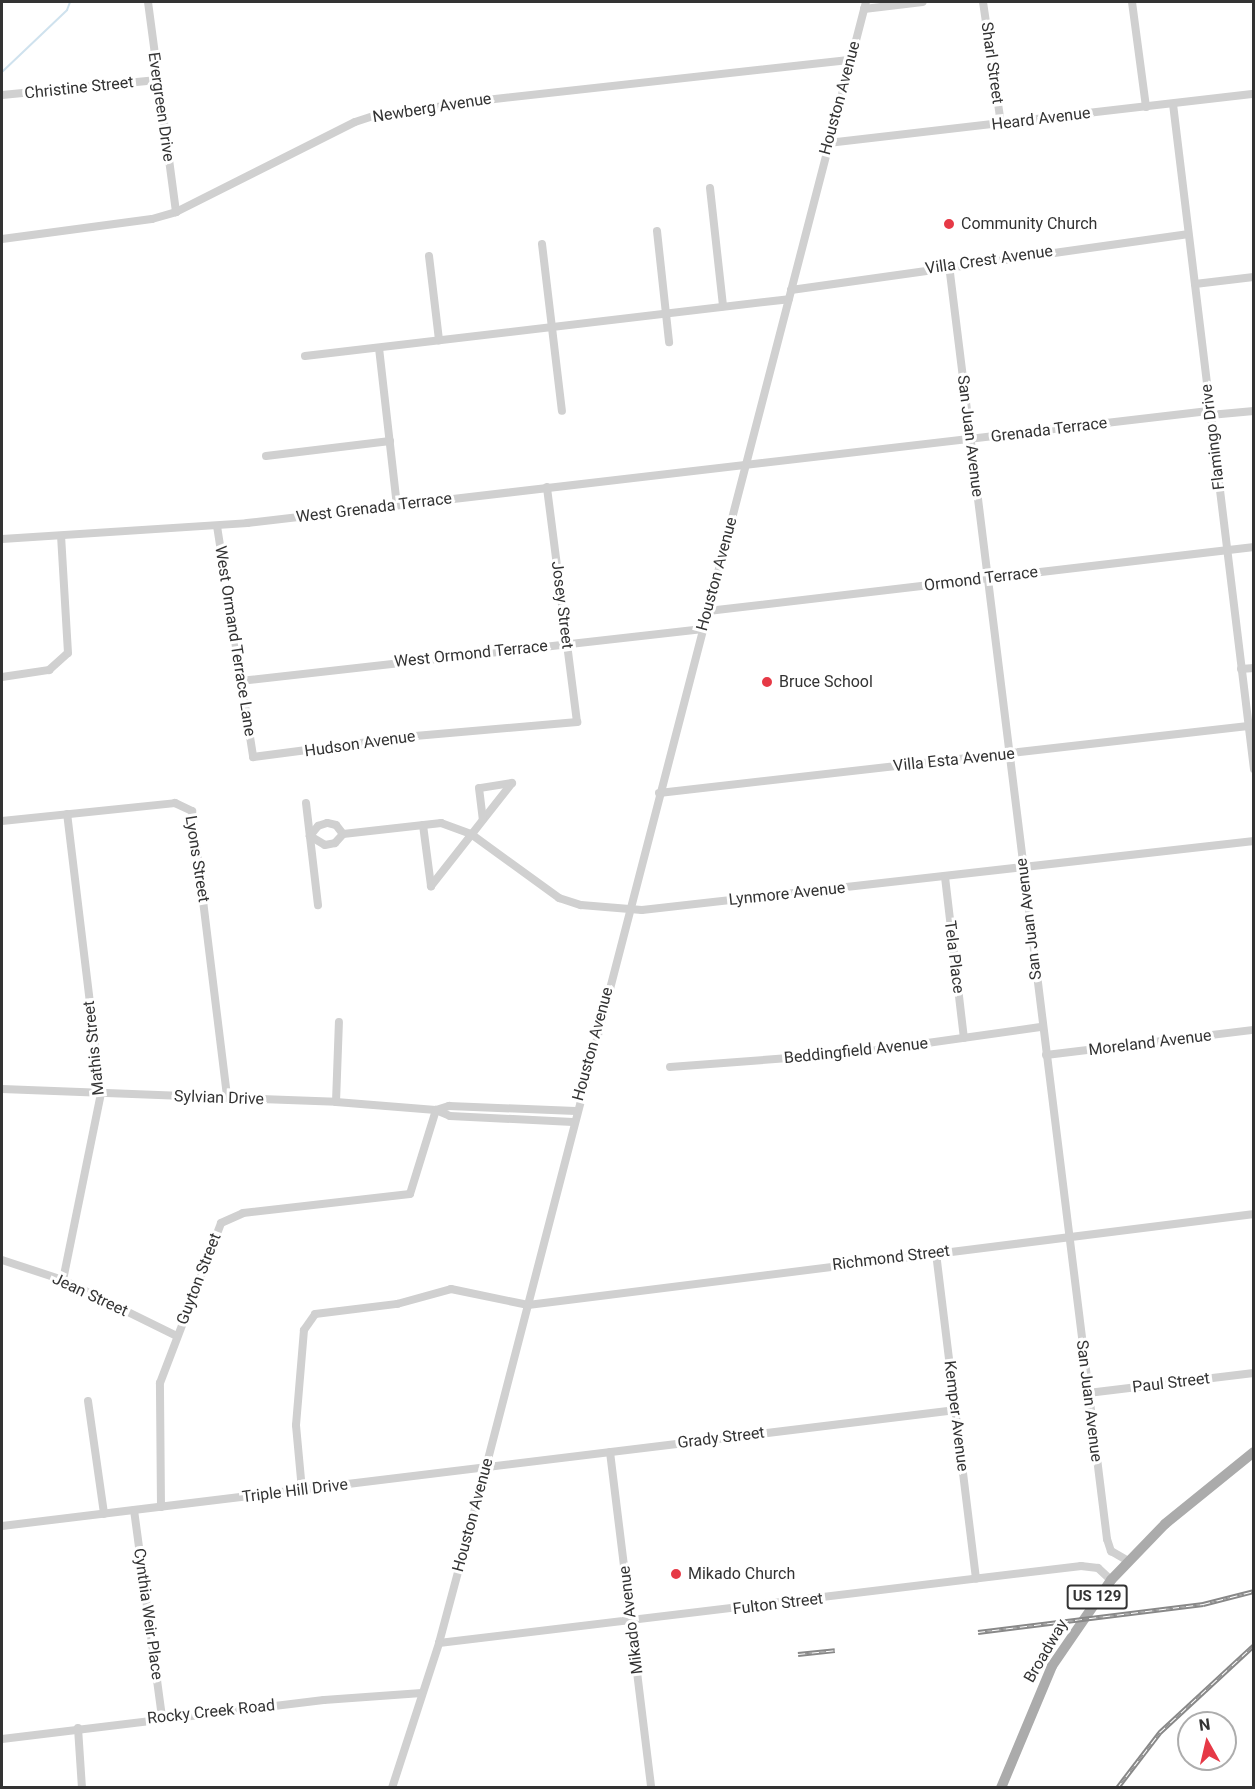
<!DOCTYPE html>
<html>
<head>
<meta charset="utf-8">
<style>
	body { margin:0 }
	#map { position:relative; width:1255px; height:1789px; overflow:hidden; background:#fff; font-family:Roboto,sans-serif }
	div>[style] { position:absolute }
	.stream>* { height:2px; margin:-1px; padding:0 1px; transform-origin:1px; border-radius:1px; background:#cfe2ee }
	.minor>* { height:8px; margin:-4px; padding:0 4px; transform-origin:4px; border-radius:4px; background:#d0d0d0 }
	.major>* { height:10px; margin:-5px; padding:0 5px; transform-origin:5px; border-radius:5px; background:#ababab }
	.rail>* { height:4.5px; margin-top:-2.25px; transform-origin:0; background:repeating-linear-gradient(90deg,#fff 0 7px,#888 0 14px); box-sizing:border-box; border-block:2px solid #888 }
	.dots>* { width:16px; height:16px; translate:-50% -50%; box-sizing:border-box; border:3px solid #fff; border-radius:50% }
	span { translate:-50% -50%; white-space:nowrap; text-align:center; line-height:1.15; -webkit-text-stroke:6px #fff; paint-order:stroke }
	.shield-label span { padding:2px 4px; background:#fff; border:2px solid; border-radius:4px; -webkit-text-stroke-width:0 }
	.shield-label { font-size:15px; color:#333; font-weight:700 }
	.street-label { font-size:16px; color:#333 }
	.poi-label { font-size:16px; color:#333 }
	.left { translate:0 -50%; text-align:left }
	.frame { position:absolute; inset:0; border:3px solid #333; pointer-events:none }
	.north { position:absolute; left:1177px; top:1711px; width:60px; height:60px; box-sizing:border-box; background:#fff; border:2px solid #adadad; border-radius:50%; rotate:352deg; font-size:16px; font-weight:700; line-height:24px; text-align:center; color:#333 }
	.north::after { content:''; display:block; margin:auto; width:21px; height:27px; background:#e63946; clip-path:polygon(50% 0,100% 100%,50% 72%,0 100%) }
</style>
</head>
<body>
<div id="map">
	<div class="stream">
		<i style="left:2px;top:72px;width:90px;rotate:-43.6deg"></i>
		<i style="left:67px;top:10px;width:9px;rotate:-69deg"></i>
	</div>
	<div class="minor">
		<i style="left:148px;top:2px;width:212px;rotate:82.4deg"></i>
		<i style="left:983px;top:2px;width:123px;rotate:81.6deg"></i>
		<i style="left:1132px;top:2px;width:106px;rotate:82.4deg"></i>
		<i style="left:864px;top:9px;width:59px;rotate:-6.8deg"></i>
		<i style="left:2px;top:95px;width:156px;rotate:-5.5deg"></i>
		<i style="left:1173px;top:104px;width:670px;rotate:83.06deg"></i>
		<i style="left:828px;top:143px;width:429px;rotate:-6.6deg"></i>
		<i style="left:710px;top:188px;width:119px;rotate:83.7deg"></i>
		<i style="left:657px;top:231px;width:112px;rotate:83.8deg"></i>
		<i style="left:2px;top:239px;width:151px;rotate:-7.6deg"></i>
		<i style="left:152px;top:219px;width:25px;rotate:-16deg"></i>
		<i style="left:176px;top:212px;width:200px;rotate:-26.7deg"></i>
		<i style="left:355px;top:122px;width:20px;rotate:-18deg"></i>
		<i style="left:374px;top:116px;width:113px;rotate:-8.1deg"></i>
		<i style="left:486px;top:100px;width:365px;rotate:-6.3deg"></i>
		<i style="left:542px;top:244px;width:168px;rotate:83.2deg"></i>
		<i style="left:429px;top:256px;width:85px;rotate:83.2deg"></i>
		<i style="left:949px;top:265px;width:1284px;rotate:82.93deg"></i>
		<i style="left:1107px;top:1539px;width:13px;rotate:72deg"></i>
		<i style="left:1111px;top:1551px;width:20px;rotate:30deg"></i>
		<i style="left:1195px;top:284px;width:59px;rotate:-6.8deg"></i>
		<i style="left:791px;top:290px;width:400px;rotate:-8deg"></i>
		<i style="left:379px;top:348px;width:158px;rotate:83.5deg"></i>
		<i style="left:305px;top:356px;width:487px;rotate:-6.7deg"></i>
		<i style="left:1210px;top:415px;width:44px;rotate:-5.2deg"></i>
		<i style="left:266px;top:456px;width:125px;rotate:-6.9deg"></i>
		<i style="left:217px;top:526px;width:234px;rotate:81.1deg"></i>
		<i style="left:253px;top:757px;width:163px;rotate:-7.4deg"></i>
		<i style="left:415px;top:736px;width:163px;rotate:-4.9deg"></i>
		<i style="left:577px;top:722px;width:237px;rotate:-97.3deg"></i>
		<i style="left:2px;top:539px;width:246px;rotate:-3.7deg"></i>
		<i style="left:247px;top:523px;width:968px;rotate:-6.64deg"></i>
		<i style="left:708px;top:611px;width:550px;rotate:-6.69deg"></i>
		<i style="left:1241px;top:669px;width:13px;rotate:-4deg"></i>
		<i style="left:2px;top:677px;width:48px;rotate:-8.5deg"></i>
		<i style="left:49px;top:670px;width:25px;rotate:-42deg"></i>
		<i style="left:68px;top:653px;width:117px;rotate:-93.4deg"></i>
		<i style="left:240px;top:681px;width:466px;rotate:-6.4deg"></i>
		<i style="left:659px;top:793px;width:593px;rotate:-6.49deg"></i>
		<i style="left:306px;top:803px;width:103px;rotate:83.3deg"></i>
		<i style="left:2px;top:821px;width:174px;rotate:-5.9deg"></i>
		<i style="left:175px;top:803px;width:19px;rotate:25deg"></i>
		<i style="left:192px;top:811px;width:289px;rotate:83deg"></i>
		<i style="left:423px;top:825px;width:62px;rotate:82.5deg"></i>
		<i style="left:431px;top:886px;width:131px;rotate:-51.8deg"></i>
		<i style="left:512px;top:783px;width:33px;rotate:171deg"></i>
		<i style="left:479px;top:788px;width:31px;rotate:83deg"></i>
		<i style="left:343px;top:834px;width:11px;rotate:-128deg"></i>
		<i style="left:336px;top:825px;width:9px;rotate:-167deg"></i>
		<i style="left:327px;top:823px;width:9px;rotate:162deg"></i>
		<i style="left:318px;top:826px;width:13px;rotate:129deg"></i>
		<i style="left:310px;top:836px;width:17px;rotate:31deg"></i>
		<i style="left:325px;top:845px;width:10px;rotate:-11deg"></i>
		<i style="left:335px;top:843px;width:12px;rotate:-48deg"></i>
		<i style="left:343px;top:834px;width:99px;rotate:-6.4deg"></i>
		<i style="left:441px;top:823px;width:32px;rotate:20deg"></i>
		<i style="left:471px;top:834px;width:109px;rotate:36deg"></i>
		<i style="left:559px;top:898px;width:23px;rotate:18deg"></i>
		<i style="left:581px;top:905px;width:61px;rotate:4.7deg"></i>
		<i style="left:642px;top:910px;width:616px;rotate:-6.43deg"></i>
		<i style="left:945px;top:877px;width:162px;rotate:83.3deg"></i>
		<i style="left:1046px;top:1055px;width:209px;rotate:-6.9deg"></i>
		<i style="left:670px;top:1067px;width:187px;rotate:-4.3deg"></i>
		<i style="left:856px;top:1053px;width:188px;rotate:-8deg"></i>
		<i style="left:2px;top:1089px;width:334px;rotate:2.2deg"></i>
		<i style="left:336px;top:1102px;width:100px;rotate:4.6deg"></i>
		<i style="left:436px;top:1110px;width:15px;rotate:23deg"></i>
		<i style="left:450px;top:1116px;width:123px;rotate:2.8deg"></i>
		<i style="left:336px;top:1102px;width:80px;rotate:-87.9deg"></i>
		<i style="left:436px;top:1110px;width:14px;rotate:-17deg"></i>
		<i style="left:449px;top:1106px;width:127px;rotate:2.3deg"></i>
		<i style="left:936px;top:1253px;width:328px;rotate:83deg"></i>
		<i style="left:2px;top:1260px;width:64px;rotate:18.2deg"></i>
		<i style="left:63px;top:1280px;width:127px;rotate:26.2deg"></i>
		<i style="left:63px;top:1280px;width:190px;rotate:-78.5deg"></i>
		<i style="left:101px;top:1094px;width:282px;rotate:-96.9deg"></i>
		<i style="left:1088px;top:1393px;width:167px;rotate:-6.9deg"></i>
		<i style="left:88px;top:1401px;width:114px;rotate:81.9deg"></i>
		<i style="left:610px;top:1452px;width:338px;rotate:83deg"></i>
		<i style="left:302px;top:1490px;width:65px;rotate:-95.3deg"></i>
		<i style="left:296px;top:1425px;width:95px;rotate:-85.2deg"></i>
		<i style="left:304px;top:1330px;width:19px;rotate:-55deg"></i>
		<i style="left:315px;top:1314px;width:83px;rotate:-7deg"></i>
		<i style="left:397px;top:1304px;width:56px;rotate:-15.5deg"></i>
		<i style="left:451px;top:1289px;width:79px;rotate:11.7deg"></i>
		<i style="left:528px;top:1305px;width:732px;rotate:-7.14deg"></i>
		<i style="left:161px;top:1507px;width:124px;rotate:-90.5deg"></i>
		<i style="left:160px;top:1383px;width:171px;rotate:-69.1deg"></i>
		<i style="left:221px;top:1223px;width:24px;rotate:-24deg"></i>
		<i style="left:243px;top:1213px;width:168px;rotate:-6.5deg"></i>
		<i style="left:410px;top:1194px;width:88px;rotate:-72.8deg"></i>
		<i style="left:134px;top:1510px;width:210px;rotate:82.3deg"></i>
		<i style="left:2px;top:1526px;width:961px;rotate:-6.93deg"></i>
		<i style="left:439px;top:1643px;width:647px;rotate:-6.84deg"></i>
		<i style="left:1081px;top:1566px;width:17px;rotate:7deg"></i>
		<i style="left:1098px;top:1568px;width:18px;rotate:43deg"></i>
		<i style="left:78px;top:1728px;width:60px;rotate:86.2deg"></i>
		<i style="left:2px;top:1739px;width:324px;rotate:-6.9deg"></i>
		<i style="left:324px;top:1700px;width:98px;rotate:-4.1deg"></i>
		<i style="left:392px;top:1788px;width:152px;rotate:-72deg"></i>
		<i style="left:439px;top:1643px;width:182px;rotate:-75deg"></i>
		<i style="left:486px;top:1467px;width:1513px;rotate:-75.46deg"></i>
	</div>
	<div class="major">
		<i style="left:1001px;top:1788px;width:132px;rotate:-67.3deg"></i>
		<i style="left:1052px;top:1666px;width:104px;rotate:-55.5deg"></i>
		<i style="left:1111px;top:1580px;width:78px;rotate:-46deg"></i>
		<i style="left:1165px;top:1524px;width:114px;rotate:-39deg"></i>
	</div>
	<div class="rail">
		<i style="left:978px;top:1632px;width:227px;rotate:-7.1deg"></i>
		<i style="left:1203px;top:1604px;width:53px;rotate:-14.3deg"></i>
		<i style="left:798px;top:1654px;width:37px;rotate:-6deg"></i>
		<i style="left:1117px;top:1788px;width:71px;rotate:-52.5deg"></i>
		<i style="left:1160px;top:1732px;width:128px;rotate:-42.8deg"></i>
	</div>
	<div class="dots">
		<i style="left:949px;top:224px;background:#e63946"></i>
		<i style="left:767px;top:682px;background:#e63946"></i>
		<i style="left:676px;top:1574px;background:#e63946"></i>
	</div>
	<div class="shield-label">
		<span style="left:1097px;top:1597px">US 129</span>
	</div>
	<div class="street-label">
		<span style="left:992px;top:63px;rotate:82deg">Sharl Street</span>
		<span style="left:79px;top:88px;rotate:-6deg">Christine Street</span>
		<span style="left:840px;top:98px;rotate:-75deg">Houston Avenue</span>
		<span style="left:161px;top:107px;rotate:82deg">Evergreen Drive</span>
		<span style="left:432px;top:108px;rotate:-9deg">Newberg Avenue</span>
		<span style="left:1041px;top:119px;rotate:-7deg">Heard Avenue</span>
		<span style="left:989px;top:260px;rotate:-8deg">Villa Crest Avenue</span>
		<span style="left:1049px;top:430px;rotate:-7deg">Grenada Terrace</span>
		<span style="left:970px;top:436px;rotate:83deg">San Juan Avenue</span>
		<span style="left:1213px;top:437px;rotate:-97deg">Flamingo Drive</span>
		<span style="left:374px;top:508px;rotate:-7deg">West Grenada Terrace</span>
		<span style="left:717px;top:574px;rotate:-75deg">Houston Avenue</span>
		<span style="left:981px;top:579px;rotate:-7deg">Ormond Terrace</span>
		<span style="left:562px;top:605px;rotate:83deg">Josey Street</span>
		<span style="left:235px;top:641px;rotate:81deg">West Ormand Terrace Lane</span>
		<span style="left:471px;top:654px;rotate:-6deg">West Ormond Terrace</span>
		<span style="left:360px;top:744px;rotate:-8deg">Hudson Avenue</span>
		<span style="left:954px;top:760px;rotate:-6deg">Villa Esta Avenue</span>
		<span style="left:197px;top:859px;rotate:81deg">Lyons Street</span>
		<span style="left:787px;top:894px;rotate:-6deg">Lynmore Avenue</span>
		<span style="left:1029px;top:919px;rotate:-97deg">San Juan Avenue</span>
		<span style="left:954px;top:957px;rotate:83deg">Tela Place</span>
		<span style="left:1150px;top:1043px;rotate:-7deg">Moreland Avenue</span>
		<span style="left:593px;top:1044px;rotate:-75deg">Houston Avenue</span>
		<span style="left:94px;top:1048px;rotate:-96deg">Mathis Street</span>
		<span style="left:856px;top:1051px;rotate:-6deg">Beddingfield Avenue</span>
		<span style="left:219px;top:1098px;rotate:2deg">Sylvian Drive</span>
		<span style="left:891px;top:1258px;rotate:-7deg">Richmond Street</span>
		<span style="left:199px;top:1279px;rotate:-69deg">Guyton Street</span>
		<span style="left:90px;top:1295px;rotate:25deg">Jean Street</span>
		<span style="left:1171px;top:1383px;rotate:-7deg">Paul Street</span>
		<span style="left:1089px;top:1401px;rotate:83deg">San Juan Avenue</span>
		<span style="left:956px;top:1416px;rotate:83deg">Kemper Avenue</span>
		<span style="left:721px;top:1438px;rotate:-7deg">Grady Street</span>
		<span style="left:295px;top:1491px;rotate:-7deg">Triple Hill Drive</span>
		<span style="left:473px;top:1515px;rotate:-75deg">Houston Avenue</span>
		<span style="left:778px;top:1604px;rotate:-7deg">Fulton Street</span>
		<span style="left:148px;top:1614px;rotate:82deg">Cynthia Weir Place</span>
		<span style="left:631px;top:1620px;rotate:-97deg">Mikado Avenue</span>
		<span style="left:1046px;top:1651px;rotate:-60deg">Broadway</span>
		<span style="left:211px;top:1712px;rotate:-6deg">Rocky Creek Road</span>
	</div>
	<div class="poi-label">
		<span class="left" style="left:961px;top:224px">Community Church</span>
		<span class="left" style="left:779px;top:682px">Bruce School</span>
		<span class="left" style="left:688px;top:1574px">Mikado Church</span>
	</div>
	<div class="frame"></div>
	<div class="north">N</div>
</div>
</body>
</html>
